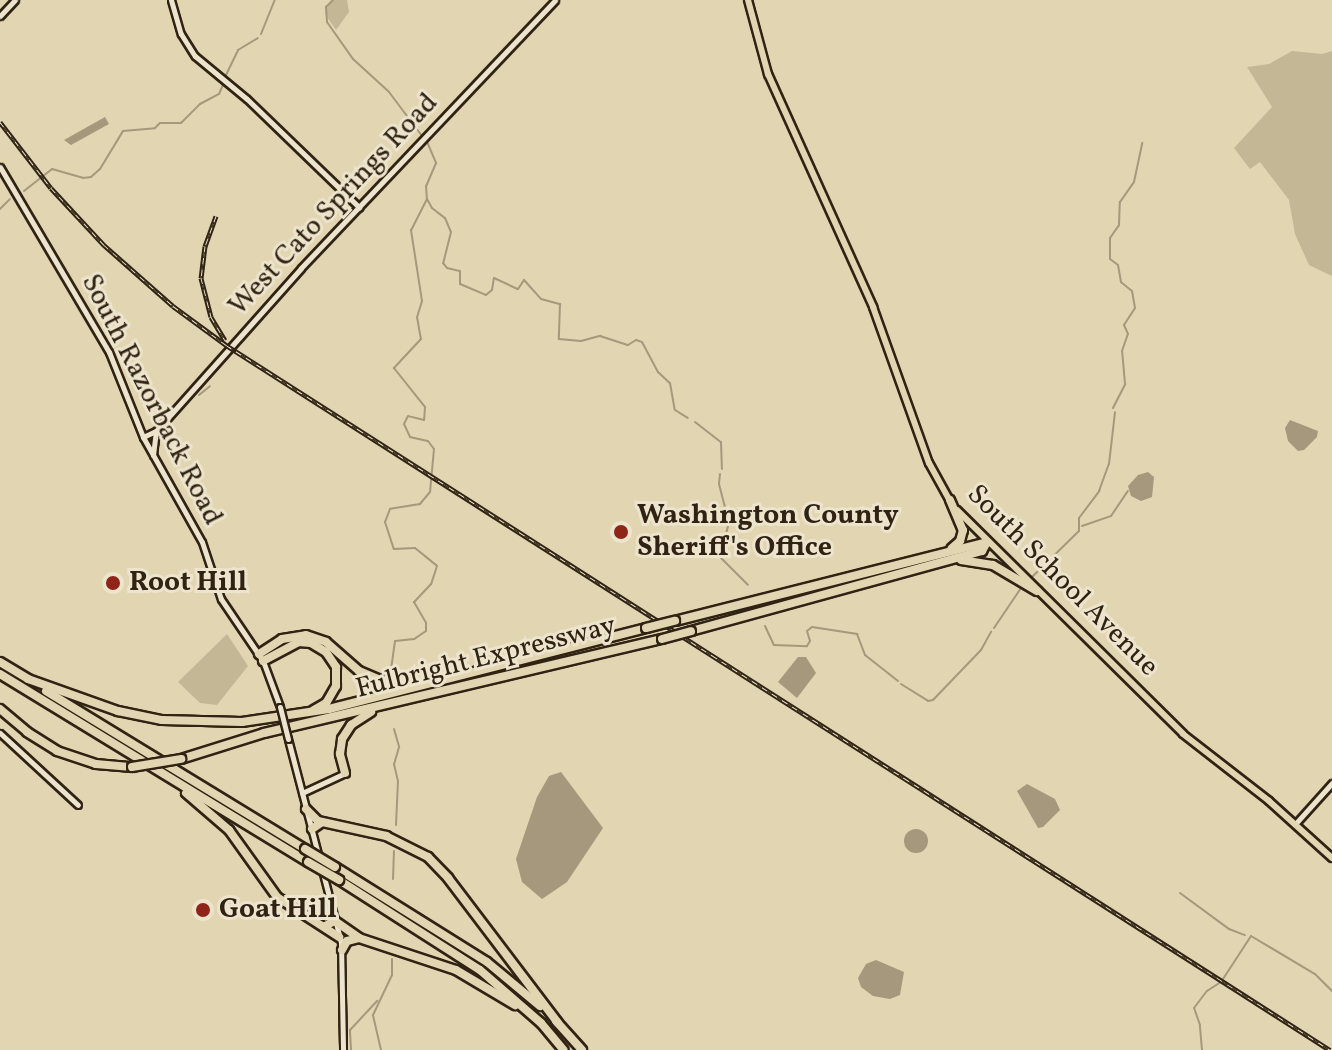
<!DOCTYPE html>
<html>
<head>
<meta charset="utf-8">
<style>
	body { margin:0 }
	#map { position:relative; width:1332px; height:1050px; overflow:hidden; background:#e2d5b1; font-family:Vollkorn,serif }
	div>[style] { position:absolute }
	.green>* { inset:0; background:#c4b796 }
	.water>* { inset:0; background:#a6987c }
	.round { border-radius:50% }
	.stream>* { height:2px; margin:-1px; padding:0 1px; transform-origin:1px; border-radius:1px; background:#a6987c }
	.roads { filter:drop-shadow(2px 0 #312314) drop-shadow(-2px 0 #312314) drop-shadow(0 2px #312314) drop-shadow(0 -2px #312314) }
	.secondary>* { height:5px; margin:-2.5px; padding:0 2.5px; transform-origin:2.5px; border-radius:2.5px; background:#ece4cc }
	.primary>* { height:6px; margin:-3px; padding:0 3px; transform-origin:3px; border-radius:3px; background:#e2d5b1 }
	.highway>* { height:8px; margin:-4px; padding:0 4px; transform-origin:4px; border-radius:4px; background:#e2d5b1 }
	.rail>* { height:5px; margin-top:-2.5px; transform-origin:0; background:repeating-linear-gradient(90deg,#ece4cc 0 6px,#312314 0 12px); box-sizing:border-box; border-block:2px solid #312314 }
	.bridges { filter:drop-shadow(2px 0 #312314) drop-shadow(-2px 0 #312314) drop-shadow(0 2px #312314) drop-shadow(0 -2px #312314) }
	.secondary-bridge>* { height:5px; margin:-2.5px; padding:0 2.5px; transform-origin:2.5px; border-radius:2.5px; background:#ece4cc }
	.highway-bridge>* { height:8px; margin:-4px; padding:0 4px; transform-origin:4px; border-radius:4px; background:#e2d5b1 }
	.dots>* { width:22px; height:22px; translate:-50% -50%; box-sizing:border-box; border:4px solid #ece4cc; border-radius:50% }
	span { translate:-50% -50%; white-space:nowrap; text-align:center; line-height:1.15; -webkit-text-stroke:6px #ece4cc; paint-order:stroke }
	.street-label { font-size:28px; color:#312314 }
	.poi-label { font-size:28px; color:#312314; font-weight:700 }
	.left { translate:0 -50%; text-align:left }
</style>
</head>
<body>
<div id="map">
	<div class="green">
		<i style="clip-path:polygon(333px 0,347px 0,349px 12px,336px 30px,325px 14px,326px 7px)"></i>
		<i style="clip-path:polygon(1292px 51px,1322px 54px,1332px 51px,1332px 276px,1309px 265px,1295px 234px,1289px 200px,1260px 162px,1250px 169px,1234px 148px,1272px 107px,1247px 67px,1269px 64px)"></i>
		<i style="clip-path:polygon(227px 634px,248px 666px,217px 705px,200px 703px,178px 682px)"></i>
	</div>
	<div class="water">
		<i style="clip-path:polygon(105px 117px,109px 124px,71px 145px,64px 140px)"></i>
		<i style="clip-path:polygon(1290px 420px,1318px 431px,1317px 437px,1304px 450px,1298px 451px,1288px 441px,1285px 428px)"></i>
		<i style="clip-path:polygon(1148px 472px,1154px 477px,1152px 497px,1141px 501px,1131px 496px,1128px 486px,1138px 475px)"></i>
		<i style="clip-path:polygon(798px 657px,806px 657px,816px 673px,797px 698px,778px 682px)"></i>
		<i style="clip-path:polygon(561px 772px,603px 828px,567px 882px,542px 899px,522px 882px,516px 859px,537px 797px,549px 776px)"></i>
		<i style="clip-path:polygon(1027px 784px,1055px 799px,1060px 810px,1043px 827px,1038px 828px,1017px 791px)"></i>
		<i class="round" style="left:904px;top:829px;width:24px;height:24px"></i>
		<i style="clip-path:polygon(876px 960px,904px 972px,900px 995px,890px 999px,873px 996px,861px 987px,858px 978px,866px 964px)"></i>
	</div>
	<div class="stream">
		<i style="left:333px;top:0;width:10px;rotate:135deg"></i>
		<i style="left:326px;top:7px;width:15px;rotate:86deg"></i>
		<i style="left:327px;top:22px;width:45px;rotate:54.9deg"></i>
		<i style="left:353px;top:59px;width:49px;rotate:42.5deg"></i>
		<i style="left:389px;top:92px;width:65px;rotate:53.1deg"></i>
		<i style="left:428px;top:144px;width:21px;rotate:67deg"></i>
		<i style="left:436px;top:163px;width:25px;rotate:113deg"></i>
		<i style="left:426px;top:186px;width:13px;rotate:86deg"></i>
		<i style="left:427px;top:199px;width:35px;rotate:117deg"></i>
		<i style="left:411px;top:230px;width:72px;rotate:81.2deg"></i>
		<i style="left:422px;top:301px;width:17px;rotate:107deg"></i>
		<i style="left:417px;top:317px;width:22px;rotate:80deg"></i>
		<i style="left:421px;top:339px;width:40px;rotate:133deg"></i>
		<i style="left:394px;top:368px;width:50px;rotate:51.5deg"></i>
		<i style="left:425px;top:407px;width:13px;rotate:94deg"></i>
		<i style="left:424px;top:420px;width:16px;rotate:-166deg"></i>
		<i style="left:408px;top:416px;width:9px;rotate:117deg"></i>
		<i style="left:404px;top:424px;width:14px;rotate:65deg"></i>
		<i style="left:410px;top:437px;width:18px;rotate:13deg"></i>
		<i style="left:428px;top:441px;width:10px;rotate:53deg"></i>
		<i style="left:434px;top:449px;width:43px;rotate:95.3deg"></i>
		<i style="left:430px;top:492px;width:16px;rotate:130deg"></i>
		<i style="left:420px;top:504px;width:30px;rotate:171deg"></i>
		<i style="left:390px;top:509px;width:14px;rotate:111deg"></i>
		<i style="left:385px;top:522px;width:28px;rotate:72deg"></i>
		<i style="left:394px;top:549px;width:21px;rotate:-3deg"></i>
		<i style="left:415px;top:548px;width:28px;rotate:39deg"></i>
		<i style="left:437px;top:566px;width:19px;rotate:108deg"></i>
		<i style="left:431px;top:584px;width:25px;rotate:133deg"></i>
		<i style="left:414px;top:602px;width:24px;rotate:60deg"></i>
		<i style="left:426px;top:623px;width:8px;rotate:90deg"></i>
		<i style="left:426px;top:631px;width:14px;rotate:146deg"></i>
		<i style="left:414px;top:639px;width:19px;rotate:174deg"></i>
		<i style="left:395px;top:641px;width:35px;rotate:98deg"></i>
		<i style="left:261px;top:34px;width:37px;rotate:-68deg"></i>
		<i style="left:225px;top:77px;width:30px;rotate:-64deg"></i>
		<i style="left:238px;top:50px;width:23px;rotate:-31deg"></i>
		<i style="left:24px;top:191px;width:36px;rotate:-38deg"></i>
		<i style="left:52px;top:169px;width:32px;rotate:16deg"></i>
		<i style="left:83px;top:178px;width:8px;rotate:-7deg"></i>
		<i style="left:91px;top:177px;width:12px;rotate:-42deg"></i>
		<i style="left:100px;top:169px;width:44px;rotate:-58.8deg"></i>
		<i style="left:123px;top:131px;width:32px;rotate:-5deg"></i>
		<i style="left:155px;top:128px;width:7px;rotate:-45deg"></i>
		<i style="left:160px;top:123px;width:21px"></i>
		<i style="left:181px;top:123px;width:27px;rotate:-45deg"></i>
		<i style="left:200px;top:104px;width:21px;rotate:-28deg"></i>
		<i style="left:219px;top:94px;width:13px;rotate:-67deg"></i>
		<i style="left:427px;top:199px;width:10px;rotate:61deg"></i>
		<i style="left:432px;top:208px;width:16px;rotate:38deg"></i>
		<i style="left:445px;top:218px;width:15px;rotate:67deg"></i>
		<i style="left:451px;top:232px;width:32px;rotate:104deg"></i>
		<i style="left:443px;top:263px;width:6px;rotate:51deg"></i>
		<i style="left:447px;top:268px;width:13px;rotate:13deg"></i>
		<i style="left:460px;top:271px;width:13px;rotate:90deg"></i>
		<i style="left:460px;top:284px;width:28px;rotate:23deg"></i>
		<i style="left:486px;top:295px;width:8px;rotate:-40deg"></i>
		<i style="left:492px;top:290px;width:12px;rotate:-81deg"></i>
		<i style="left:494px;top:278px;width:26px;rotate:25deg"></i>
		<i style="left:518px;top:289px;width:11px;rotate:-56deg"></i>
		<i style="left:524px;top:280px;width:25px;rotate:48deg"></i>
		<i style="left:541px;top:299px;width:20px;rotate:15deg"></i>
		<i style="left:560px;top:304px;width:35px;rotate:92deg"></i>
		<i style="left:559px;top:339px;width:22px;rotate:5deg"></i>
		<i style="left:581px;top:341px;width:20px;rotate:-15deg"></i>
		<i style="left:600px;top:336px;width:29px;rotate:18deg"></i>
		<i style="left:628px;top:345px;width:9px;rotate:-32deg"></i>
		<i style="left:636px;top:340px;width:6px;rotate:18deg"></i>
		<i style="left:642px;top:342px;width:34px;rotate:62deg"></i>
		<i style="left:658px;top:372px;width:16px;rotate:43deg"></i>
		<i style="left:670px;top:383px;width:27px;rotate:80deg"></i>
		<i style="left:675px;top:410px;width:15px;rotate:32deg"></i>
		<i style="left:0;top:209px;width:14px;rotate:-45deg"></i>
		<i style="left:199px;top:395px;width:14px;rotate:-39deg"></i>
		<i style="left:1113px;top:408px;width:27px;rotate:-63deg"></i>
		<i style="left:1125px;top:384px;width:33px;rotate:-95deg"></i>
		<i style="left:1122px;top:351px;width:18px;rotate:-71deg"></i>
		<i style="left:1128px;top:334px;width:10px;rotate:-114deg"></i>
		<i style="left:1124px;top:325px;width:20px;rotate:-57deg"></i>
		<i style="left:1135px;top:308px;width:17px;rotate:-100deg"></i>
		<i style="left:1132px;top:291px;width:14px;rotate:-141deg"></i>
		<i style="left:1121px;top:282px;width:17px;rotate:-100deg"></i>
		<i style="left:1118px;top:265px;width:10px;rotate:-143deg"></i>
		<i style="left:1110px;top:259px;width:21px;rotate:-90deg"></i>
		<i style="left:1110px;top:238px;width:16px;rotate:-55deg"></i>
		<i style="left:1119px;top:225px;width:23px;rotate:-88deg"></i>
		<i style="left:1120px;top:202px;width:24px;rotate:-55deg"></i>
		<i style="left:1134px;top:182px;width:40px;rotate:-78deg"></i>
		<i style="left:695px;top:422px;width:33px;rotate:38deg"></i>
		<i style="left:721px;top:442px;width:27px;rotate:88deg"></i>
		<i style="left:720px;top:474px;width:10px;rotate:96deg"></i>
		<i style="left:719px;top:484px;width:40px;rotate:75.6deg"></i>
		<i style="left:729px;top:523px;width:19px;rotate:106deg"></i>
		<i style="left:724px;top:541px;width:14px;rotate:124deg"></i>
		<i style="left:716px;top:553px;width:45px;rotate:45deg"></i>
		<i style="left:1082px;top:526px;width:31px;rotate:-19deg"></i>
		<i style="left:1111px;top:516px;width:30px;rotate:-56deg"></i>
		<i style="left:1032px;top:577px;width:66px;rotate:-44.4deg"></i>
		<i style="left:1079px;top:531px;width:13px;rotate:-90deg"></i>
		<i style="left:1079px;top:518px;width:34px;rotate:-53deg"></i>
		<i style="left:1099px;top:491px;width:29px;rotate:-70deg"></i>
		<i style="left:1109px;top:464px;width:52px;rotate:-83.4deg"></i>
		<i style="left:765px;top:626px;width:21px;rotate:65deg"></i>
		<i style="left:774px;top:645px;width:33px;rotate:2deg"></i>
		<i style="left:807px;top:646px;width:6px;rotate:-59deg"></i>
		<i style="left:810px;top:641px;width:10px;rotate:-107deg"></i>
		<i style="left:807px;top:631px;width:6px;rotate:-39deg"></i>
		<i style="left:812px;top:627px;width:46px;rotate:8.8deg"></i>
		<i style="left:857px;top:634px;width:22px;rotate:69deg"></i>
		<i style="left:865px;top:655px;width:42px;rotate:38.2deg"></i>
		<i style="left:994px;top:628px;width:48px;rotate:-56deg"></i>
		<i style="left:901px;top:684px;width:32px;rotate:32deg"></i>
		<i style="left:928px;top:701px;width:5px;rotate:-11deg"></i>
		<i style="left:933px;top:700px;width:69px;rotate:-46.2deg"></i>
		<i style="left:981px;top:650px;width:21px;rotate:-61deg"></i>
		<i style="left:394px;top:729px;width:19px;rotate:74deg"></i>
		<i style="left:399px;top:747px;width:18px;rotate:106deg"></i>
		<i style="left:394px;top:764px;width:17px;rotate:77deg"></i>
		<i style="left:398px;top:781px;width:44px;rotate:92.6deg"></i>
		<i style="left:393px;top:879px;width:28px;rotate:-88deg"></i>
		<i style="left:1180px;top:893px;width:61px;rotate:36.3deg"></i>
		<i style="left:1229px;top:929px;width:17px;rotate:21deg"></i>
		<i style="left:1223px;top:979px;width:51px;rotate:-56.9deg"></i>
		<i style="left:1251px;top:936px;width:74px;rotate:30.7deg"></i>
		<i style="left:1315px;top:974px;width:24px;rotate:45deg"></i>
		<i style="left:351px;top:1050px;width:20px;rotate:-93deg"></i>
		<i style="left:350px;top:1030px;width:40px;rotate:-47deg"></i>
		<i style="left:381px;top:1050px;width:36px;rotate:-103deg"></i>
		<i style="left:373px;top:1015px;width:44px;rotate:-64.6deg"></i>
		<i style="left:392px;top:975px;width:16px;rotate:-90deg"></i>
		<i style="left:1202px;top:1050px;width:25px;rotate:-95deg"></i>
		<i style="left:1200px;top:1025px;width:18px;rotate:-109deg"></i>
		<i style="left:1194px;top:1008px;width:21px;rotate:-53deg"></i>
		<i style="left:1207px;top:991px;width:17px;rotate:-33deg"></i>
	</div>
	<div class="roads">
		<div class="secondary">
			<i style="left:171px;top:0;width:35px;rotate:74deg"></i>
			<i style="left:181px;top:34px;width:26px;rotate:58deg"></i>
			<i style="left:195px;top:56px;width:67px;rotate:39.6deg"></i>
			<i style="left:247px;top:99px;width:156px;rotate:44deg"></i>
			<i style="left:0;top:16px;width:22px;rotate:-47deg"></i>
			<i style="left:0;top:167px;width:215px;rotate:59.5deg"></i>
			<i style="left:109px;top:352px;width:92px;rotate:68.2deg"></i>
			<i style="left:143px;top:437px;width:120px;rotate:60.7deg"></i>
			<i style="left:202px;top:542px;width:60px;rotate:71.6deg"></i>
			<i style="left:221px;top:599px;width:75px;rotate:55.9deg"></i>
			<i style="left:263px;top:661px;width:49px;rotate:69.7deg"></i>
			<i style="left:143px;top:437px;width:14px;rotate:-25deg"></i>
			<i style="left:156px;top:431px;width:218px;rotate:-48.3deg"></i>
			<i style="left:301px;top:268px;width:369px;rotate:-46.5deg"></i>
			<i style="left:153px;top:455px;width:24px;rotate:-83deg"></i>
			<i style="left:0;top:733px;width:106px;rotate:42.7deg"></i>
			<i style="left:288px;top:739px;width:211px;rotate:75.4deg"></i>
			<i style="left:341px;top:943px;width:107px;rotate:88.9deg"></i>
			<i style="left:302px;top:793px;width:47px;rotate:-24.9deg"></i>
			<i style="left:1296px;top:823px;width:54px;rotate:-48deg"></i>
		</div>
		<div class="primary">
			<i style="left:748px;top:0;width:77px;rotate:74.9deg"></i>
			<i style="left:768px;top:74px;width:256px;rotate:65.7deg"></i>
			<i style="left:873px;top:307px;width:166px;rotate:70.3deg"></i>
			<i style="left:929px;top:463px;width:43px;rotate:61.1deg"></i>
			<i style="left:957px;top:510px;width:318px;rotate:44.7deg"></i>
			<i style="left:1183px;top:734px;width:109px;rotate:37.9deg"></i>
			<i style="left:1269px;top:801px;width:85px;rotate:42.1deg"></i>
		</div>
		<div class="highway">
			<i style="left:950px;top:500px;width:33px;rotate:67deg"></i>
			<i style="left:963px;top:530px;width:11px;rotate:105deg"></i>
			<i style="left:960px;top:541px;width:11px;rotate:139deg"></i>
			<i style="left:961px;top:560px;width:32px;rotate:9deg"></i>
			<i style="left:993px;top:565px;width:51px;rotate:30.6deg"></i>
			<i style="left:675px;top:621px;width:322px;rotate:-14.2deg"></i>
			<i style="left:691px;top:631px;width:302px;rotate:-15.4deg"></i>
			<i style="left:982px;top:551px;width:10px;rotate:-61deg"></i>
			<i style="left:259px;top:654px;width:27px;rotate:-33deg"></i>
			<i style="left:282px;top:639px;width:24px;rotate:-9deg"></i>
			<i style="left:306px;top:635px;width:21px;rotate:19deg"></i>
			<i style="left:326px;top:642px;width:44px;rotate:41.3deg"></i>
			<i style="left:359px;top:671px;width:25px;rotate:23deg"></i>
			<i style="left:382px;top:681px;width:56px;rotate:-4.1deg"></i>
			<i style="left:263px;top:661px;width:40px;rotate:-28deg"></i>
			<i style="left:298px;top:642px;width:13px;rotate:4deg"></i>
			<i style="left:311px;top:643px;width:17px;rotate:31deg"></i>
			<i style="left:326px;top:652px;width:18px;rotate:56deg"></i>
			<i style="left:336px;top:667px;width:19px;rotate:90deg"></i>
			<i style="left:336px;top:686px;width:20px;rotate:120deg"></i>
			<i style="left:326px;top:703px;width:14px;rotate:150deg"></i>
			<i style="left:0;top:662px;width:33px;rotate:31deg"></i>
			<i style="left:28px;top:679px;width:96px;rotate:19.6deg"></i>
			<i style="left:118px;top:711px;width:45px;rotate:11.6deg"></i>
			<i style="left:162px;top:720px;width:80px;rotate:1.4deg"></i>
			<i style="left:242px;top:722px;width:88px;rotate:-8.5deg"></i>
			<i style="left:329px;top:709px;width:327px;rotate:-14.3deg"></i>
			<i style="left:0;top:674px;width:361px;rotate:31.4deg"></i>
			<i style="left:46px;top:691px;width:303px;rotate:31.4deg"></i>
			<i style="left:0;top:709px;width:35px;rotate:40deg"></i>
			<i style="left:27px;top:732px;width:36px;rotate:32deg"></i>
			<i style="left:57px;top:751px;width:41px;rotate:18.4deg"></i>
			<i style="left:96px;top:764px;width:36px;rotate:5deg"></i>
			<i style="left:181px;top:759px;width:87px;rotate:-17.4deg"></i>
			<i style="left:264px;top:733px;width:409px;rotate:-13.3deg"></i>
			<i style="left:345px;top:773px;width:20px;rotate:-105deg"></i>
			<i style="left:340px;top:754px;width:15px;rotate:-82deg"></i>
			<i style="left:342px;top:739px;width:17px;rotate:-57deg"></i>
			<i style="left:351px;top:725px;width:24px;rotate:-33deg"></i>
			<i style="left:186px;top:793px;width:57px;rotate:40.7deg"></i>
			<i style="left:229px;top:830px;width:82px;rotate:54.4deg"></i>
			<i style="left:277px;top:897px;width:74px;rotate:32.8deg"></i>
			<i style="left:306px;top:809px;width:17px;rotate:45deg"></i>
			<i style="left:318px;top:821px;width:70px;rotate:12.4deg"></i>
			<i style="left:386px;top:836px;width:47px;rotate:26.6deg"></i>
			<i style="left:428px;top:857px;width:29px;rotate:46deg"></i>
			<i style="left:448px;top:878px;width:182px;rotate:52.8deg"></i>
			<i style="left:312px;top:829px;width:12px;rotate:-35deg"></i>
			<i style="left:335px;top:867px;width:179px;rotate:32deg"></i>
			<i style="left:487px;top:962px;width:69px;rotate:39.7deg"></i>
			<i style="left:339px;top:880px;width:167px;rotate:32.6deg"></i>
			<i style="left:480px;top:970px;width:81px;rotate:41deg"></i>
			<i style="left:541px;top:1023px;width:35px;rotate:50deg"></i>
			<i style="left:325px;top:926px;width:11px;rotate:-27deg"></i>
			<i style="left:335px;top:921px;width:29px;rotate:35deg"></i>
			<i style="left:359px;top:938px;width:102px;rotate:18.3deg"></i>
			<i style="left:456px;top:970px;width:69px;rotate:30.7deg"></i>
			<i style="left:342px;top:950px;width:10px;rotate:-61deg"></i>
			<i style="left:347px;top:941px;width:12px;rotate:-14deg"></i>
			<i style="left:556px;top:1021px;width:39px;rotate:48deg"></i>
		</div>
	</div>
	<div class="rail">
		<i style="left:0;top:122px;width:83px;rotate:52.3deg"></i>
		<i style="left:51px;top:188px;width:78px;rotate:47.1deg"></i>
		<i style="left:104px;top:245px;width:92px;rotate:41.5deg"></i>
		<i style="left:173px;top:306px;width:66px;rotate:36.3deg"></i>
		<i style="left:226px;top:345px;width:1310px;rotate:32.56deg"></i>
		<i style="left:216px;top:216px;width:32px;rotate:110deg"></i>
		<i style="left:205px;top:246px;width:32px;rotate:97deg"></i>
		<i style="left:201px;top:278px;width:40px;rotate:75.6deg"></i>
		<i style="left:211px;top:317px;width:27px;rotate:59deg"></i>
	</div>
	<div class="bridges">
		<div class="secondary-bridge">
			<i style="left:280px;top:707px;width:33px;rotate:76deg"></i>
		</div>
		<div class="highway-bridge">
			<i style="left:646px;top:628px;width:30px;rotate:-14deg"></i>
			<i style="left:662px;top:639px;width:30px;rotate:-15deg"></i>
			<i style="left:132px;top:767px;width:50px;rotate:-9.3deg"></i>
			<i style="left:305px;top:849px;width:35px;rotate:31deg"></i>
			<i style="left:308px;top:862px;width:36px;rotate:30deg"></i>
		</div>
	</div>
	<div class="dots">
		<i style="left:621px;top:532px;background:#8f2418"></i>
		<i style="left:113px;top:583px;background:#8f2418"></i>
		<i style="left:203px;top:910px;background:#8f2418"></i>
	</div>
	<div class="street-label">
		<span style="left:334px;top:205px;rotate:-47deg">West Cato Springs Road</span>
		<span style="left:151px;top:400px;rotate:63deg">South Razorback Road</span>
		<span style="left:1062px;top:581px;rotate:45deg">South School Avenue</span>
		<span style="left:486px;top:658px;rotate:-14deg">Fulbright Expressway</span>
	</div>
	<div class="poi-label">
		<span class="left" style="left:637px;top:532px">Washington County<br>Sheriff's Office</span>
		<span class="left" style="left:129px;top:583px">Root Hill</span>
		<span class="left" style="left:219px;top:910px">Goat Hill</span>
	</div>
</div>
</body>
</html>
